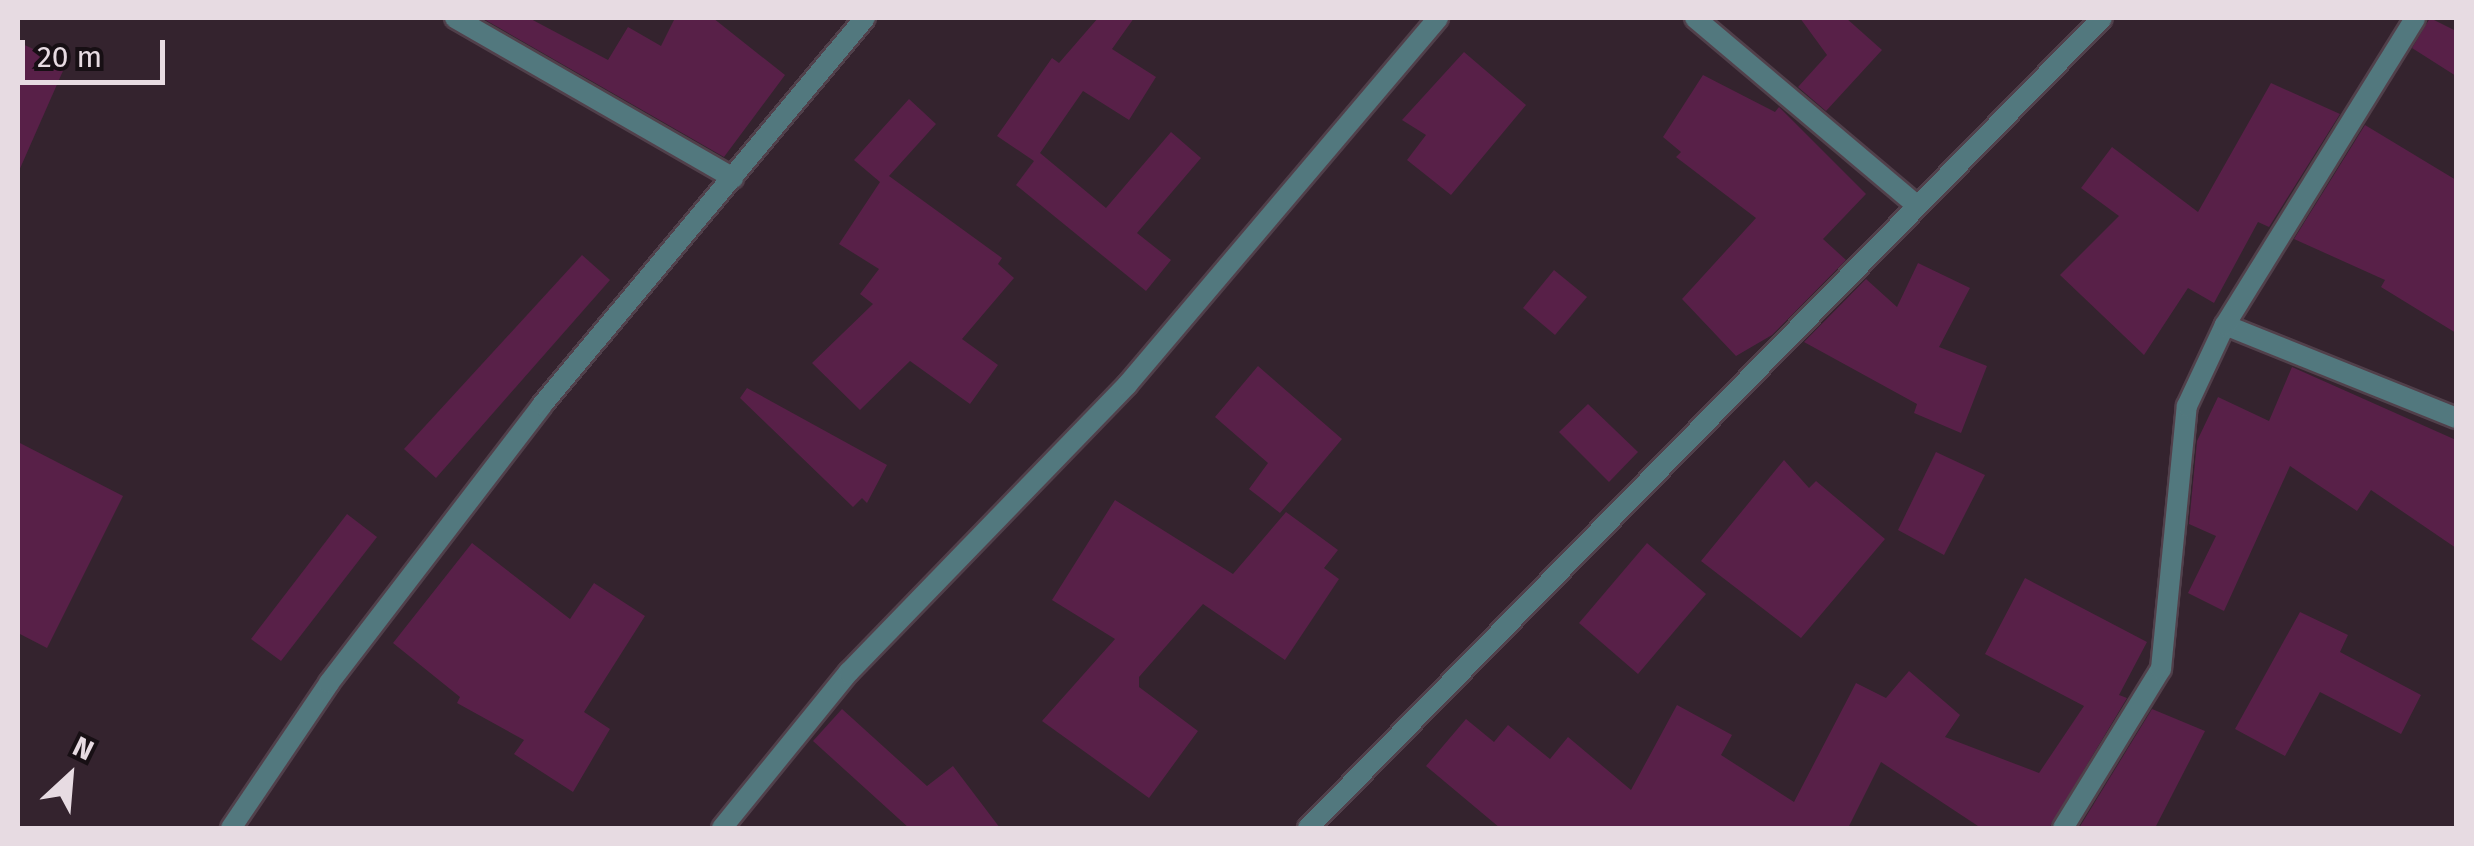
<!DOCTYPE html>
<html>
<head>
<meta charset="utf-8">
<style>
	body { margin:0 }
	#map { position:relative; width:2474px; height:846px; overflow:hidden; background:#34232e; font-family:"Fira Sans",sans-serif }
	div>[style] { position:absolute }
	.building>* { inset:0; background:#582048 }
	.roads { filter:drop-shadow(2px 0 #51404b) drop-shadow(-2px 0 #51404b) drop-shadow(0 2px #51404b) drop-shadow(0 -2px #51404b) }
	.minor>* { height:20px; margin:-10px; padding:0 10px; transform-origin:10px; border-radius:10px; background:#52787e }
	span { translate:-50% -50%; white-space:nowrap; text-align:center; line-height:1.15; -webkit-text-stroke:10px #170f14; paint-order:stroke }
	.frame { position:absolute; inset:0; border:20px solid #e7dbe2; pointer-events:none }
	.north { position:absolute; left:20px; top:726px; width:100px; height:100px; -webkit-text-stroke:8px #170f14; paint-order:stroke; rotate:26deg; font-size:28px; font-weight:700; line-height:40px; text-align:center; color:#e7dbe2 }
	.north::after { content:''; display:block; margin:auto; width:35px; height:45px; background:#e7dbe2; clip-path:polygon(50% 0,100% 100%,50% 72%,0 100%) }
	.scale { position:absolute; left:20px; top:40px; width:145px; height:45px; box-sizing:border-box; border:5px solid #e7dbe2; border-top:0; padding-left:12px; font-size:30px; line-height:35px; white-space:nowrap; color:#e7dbe2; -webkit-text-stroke:8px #170f14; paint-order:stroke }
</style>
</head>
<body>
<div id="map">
	<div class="building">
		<i style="clip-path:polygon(482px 18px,529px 18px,608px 60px,628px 27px,661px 46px,675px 18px,713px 18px,785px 75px,724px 157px)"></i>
		<i style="clip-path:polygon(1098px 18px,1134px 18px,1112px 49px,1156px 77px,1129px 120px,1083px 91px,1040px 153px,1106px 208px,1171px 132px,1201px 158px,1137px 233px,1171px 260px,1146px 291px,1016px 185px,1034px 161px,997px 136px,1052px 58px,1059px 63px)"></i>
		<i style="clip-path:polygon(1800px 18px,1846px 18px,1882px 50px,1826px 111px,1798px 87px,1827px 55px)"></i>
		<i style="clip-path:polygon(2430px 18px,2456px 31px,2456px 76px,2412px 48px)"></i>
		<i style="clip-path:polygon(18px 42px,66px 64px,18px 173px)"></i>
		<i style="clip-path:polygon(1464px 52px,1526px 105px,1451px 195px,1407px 160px,1426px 135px,1402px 120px)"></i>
		<i style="clip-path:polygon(1703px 75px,1775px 112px,1779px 107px,1866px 194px,1823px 239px,1846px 260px,1772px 335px,1736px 356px,1682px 299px,1756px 218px,1676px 157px,1681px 152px,1663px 137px)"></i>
		<i style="clip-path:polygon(2271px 83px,2340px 114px,2269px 227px,2258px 222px,2214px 303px,2188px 288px,2144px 355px,2060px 275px,2119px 216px,2081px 188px,2112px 147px,2198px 212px)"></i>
		<i style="clip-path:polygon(909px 99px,936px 124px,889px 176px,1002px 258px,998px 264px,1014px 278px,962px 339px,998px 365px,970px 404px,910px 361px,860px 410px,812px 363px,873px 304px,860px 294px,879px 269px,839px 244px,880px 182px,854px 160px)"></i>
		<i style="clip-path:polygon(2365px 125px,2456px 180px,2456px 333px,2381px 287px,2385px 280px,2294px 239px)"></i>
		<i style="clip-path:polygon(582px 255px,610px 280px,436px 478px,404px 449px)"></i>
		<i style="clip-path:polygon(1918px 263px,1970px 288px,1939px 347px,1987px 366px,1961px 433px,1914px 413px,1917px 404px,1804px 342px,1866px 279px,1897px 307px)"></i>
		<i style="clip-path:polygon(1554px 270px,1587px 297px,1555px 335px,1523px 308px)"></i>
		<i style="clip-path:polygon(1258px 366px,1342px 439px,1280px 513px,1249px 489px,1268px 463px,1215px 417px)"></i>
		<i style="clip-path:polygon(2292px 367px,2456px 440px,2456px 548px,2371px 490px,2357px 511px,2290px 466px,2224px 611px,2188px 593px,2216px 536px,2189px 524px,2197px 441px,2218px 397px,2269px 421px)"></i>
		<i style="clip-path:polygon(747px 388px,887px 465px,867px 503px,862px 498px,853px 507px,740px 398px)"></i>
		<i style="clip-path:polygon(1588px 404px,1638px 452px,1609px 482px,1559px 432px)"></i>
		<i style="clip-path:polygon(18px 442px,123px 496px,47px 648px,18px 633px)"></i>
		<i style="clip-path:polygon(1936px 452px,1985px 475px,1944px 555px,1898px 530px)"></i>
		<i style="clip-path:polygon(1784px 460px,1809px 488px,1816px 481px,1885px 539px,1801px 638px,1701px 561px)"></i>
		<i style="clip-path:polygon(1115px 500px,1233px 574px,1286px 512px,1338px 550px,1324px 568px,1339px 579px,1285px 660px,1203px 604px,1139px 677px,1139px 687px,1198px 731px,1149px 798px,1042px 721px,1115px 639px,1052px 600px)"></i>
		<i style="clip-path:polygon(347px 514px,377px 537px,281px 661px,251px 639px)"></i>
		<i style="clip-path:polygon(472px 543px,570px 619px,594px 583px,645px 616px,584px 712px,610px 729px,573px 792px,514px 754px,524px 740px,457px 703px,460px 697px,393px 643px)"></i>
		<i style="clip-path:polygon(1647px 543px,1706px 594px,1638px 674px,1579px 623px)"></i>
		<i style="clip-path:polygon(2025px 578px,2147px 642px,2119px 695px,2127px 698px,2049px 828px,1981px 828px,1881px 762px,1848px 828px,1500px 828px,1426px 766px,1466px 719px,1494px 742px,1508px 725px,1550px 759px,1568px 737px,1631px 790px,1677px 705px,1732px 735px,1721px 755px,1794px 802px,1856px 683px,1886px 698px,1909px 671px,1960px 715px,1945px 737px,2039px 773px,2084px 706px,1985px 654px)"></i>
		<i style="clip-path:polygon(2300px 612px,2348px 635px,2340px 652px,2421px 695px,2401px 734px,2320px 692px,2285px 756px,2235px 729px)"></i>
		<i style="clip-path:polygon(842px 709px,927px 786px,953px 766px,1000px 828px,909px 828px,813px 741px)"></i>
		<i style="clip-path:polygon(2152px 709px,2205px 731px,2155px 828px,2079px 828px)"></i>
	</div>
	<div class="roads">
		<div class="minor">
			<i style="left:455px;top:18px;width:321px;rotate:29.9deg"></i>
			<i style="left:1695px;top:18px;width:287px;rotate:40.2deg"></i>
			<i style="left:2225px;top:325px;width:249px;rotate:21.9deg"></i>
			<i style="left:231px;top:828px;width:175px;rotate:-55.9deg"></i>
			<i style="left:329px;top:683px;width:350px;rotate:-52.5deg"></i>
			<i style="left:542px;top:405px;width:504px;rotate:-50.15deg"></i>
			<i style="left:722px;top:828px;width:201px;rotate:-50.9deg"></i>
			<i style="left:849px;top:672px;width:400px;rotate:-45.9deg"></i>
			<i style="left:1127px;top:385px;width:481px;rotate:-49.7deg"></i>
			<i style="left:1308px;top:828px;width:1134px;rotate:-45.57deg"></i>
			<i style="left:2063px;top:828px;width:187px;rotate:-58.4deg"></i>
			<i style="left:2161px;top:669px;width:264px;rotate:-84.4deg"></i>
			<i style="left:2187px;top:406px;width:89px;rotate:-64.9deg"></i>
			<i style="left:2225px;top:325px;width:361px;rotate:-58.2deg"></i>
		</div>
	</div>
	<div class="frame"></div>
	<div class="north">N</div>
	<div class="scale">20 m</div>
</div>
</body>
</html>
